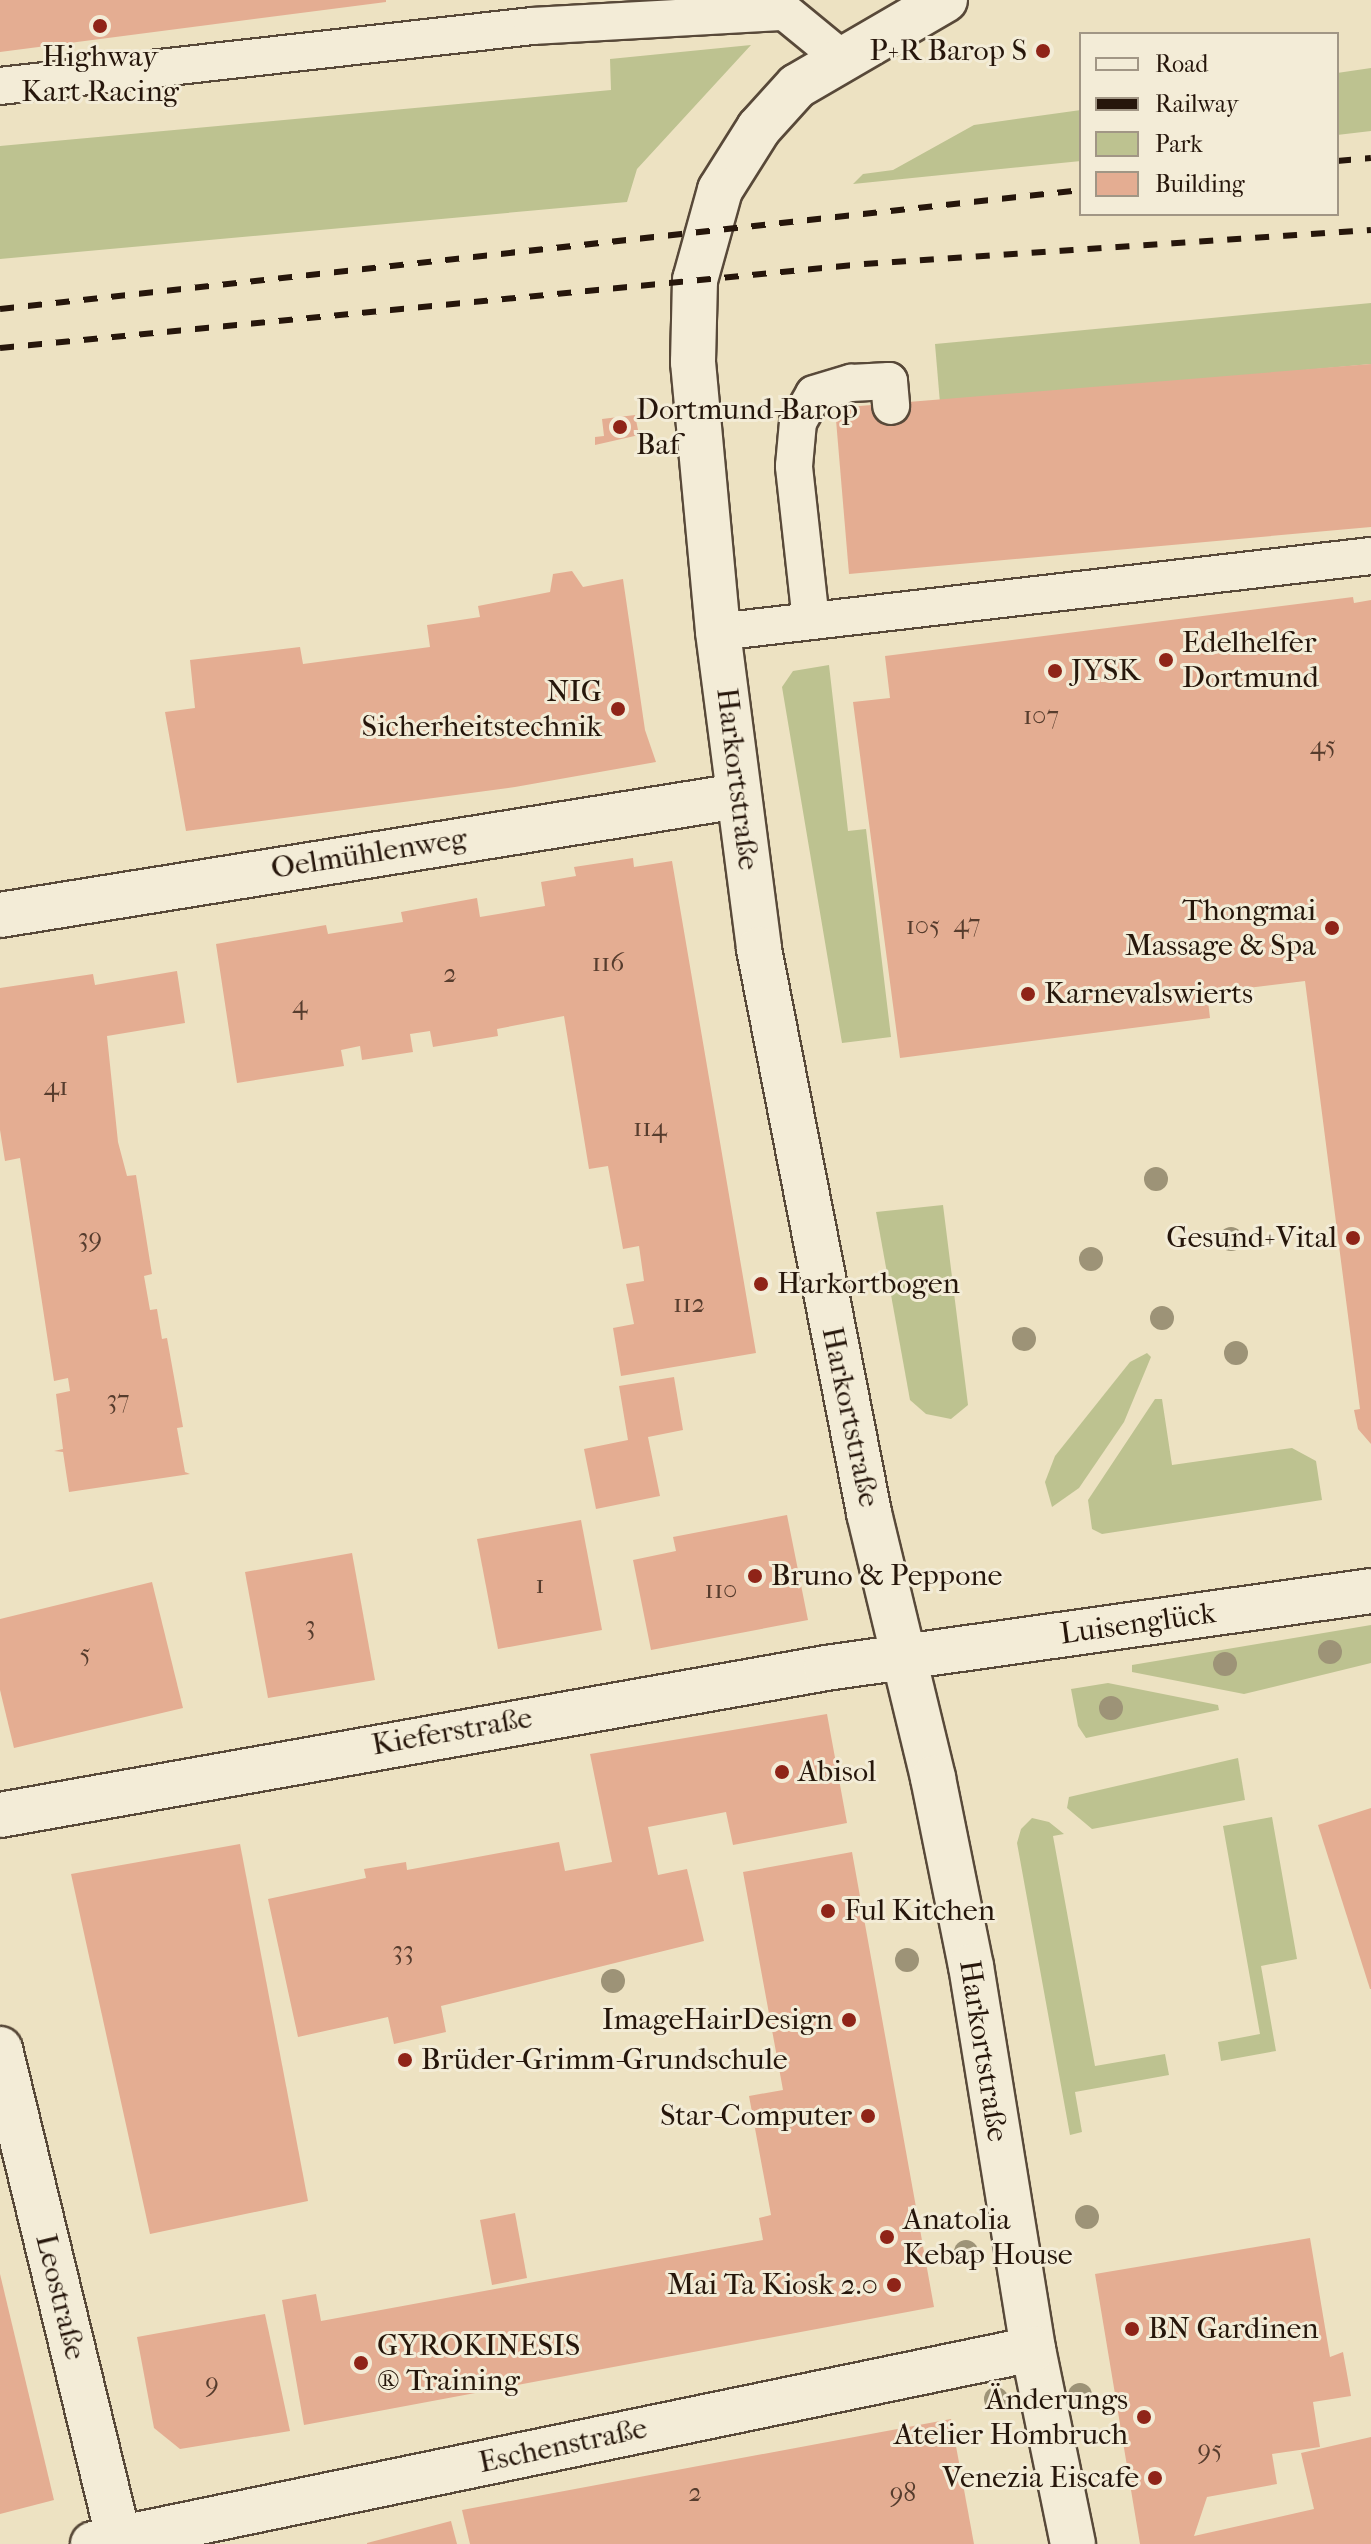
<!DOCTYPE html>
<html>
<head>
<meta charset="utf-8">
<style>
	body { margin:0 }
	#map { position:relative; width:1371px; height:2544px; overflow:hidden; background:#ede2c2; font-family:"IM FELL French Canon",serif }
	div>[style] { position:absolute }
	.green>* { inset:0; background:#bdc290 }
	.building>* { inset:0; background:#e4ad92 }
	.roads { filter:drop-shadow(2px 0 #584939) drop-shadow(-2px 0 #584939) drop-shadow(0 2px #584939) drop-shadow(0 -2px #584939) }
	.lane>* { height:36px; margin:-18px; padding:0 18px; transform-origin:18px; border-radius:18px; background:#f3ecd7 }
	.street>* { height:44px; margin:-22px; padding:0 22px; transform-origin:22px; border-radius:22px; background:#f3ecd7 }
	.rail>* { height:6px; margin-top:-3px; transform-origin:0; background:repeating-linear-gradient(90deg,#26160b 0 14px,transparent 0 28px) }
	.trees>* { width:24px; height:24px; margin:-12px; border-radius:50%; background:#9d9377 }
	.dots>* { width:22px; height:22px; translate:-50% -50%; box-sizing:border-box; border:4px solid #f3ecd7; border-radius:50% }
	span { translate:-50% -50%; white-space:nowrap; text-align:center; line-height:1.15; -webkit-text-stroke:6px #f3ecd7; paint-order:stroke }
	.number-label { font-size:26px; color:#563c2d }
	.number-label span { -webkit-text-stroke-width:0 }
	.poi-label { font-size:30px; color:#26160b }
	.right { translate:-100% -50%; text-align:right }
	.left { translate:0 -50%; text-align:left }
	.street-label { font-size:30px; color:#26160b }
	.legend { position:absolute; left:1079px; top:32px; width:260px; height:184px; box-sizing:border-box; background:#f3ecd7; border:2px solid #a19685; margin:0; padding:10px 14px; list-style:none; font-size:24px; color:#26160b }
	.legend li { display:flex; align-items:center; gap:16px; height:40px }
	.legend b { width:40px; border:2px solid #a19685 }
</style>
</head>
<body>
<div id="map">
	<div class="green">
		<i style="clip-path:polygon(751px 45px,637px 169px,627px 202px,0 259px,0 146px,611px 90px,610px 59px)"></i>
		<i style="clip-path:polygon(1371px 68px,1371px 131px,1337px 135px,1337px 73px)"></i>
		<i style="clip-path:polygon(1081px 110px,1081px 161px,853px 184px,863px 174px,893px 170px,974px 125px)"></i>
		<i style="clip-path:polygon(1371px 303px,1371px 364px,940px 403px,935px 344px)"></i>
		<i style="clip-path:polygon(829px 665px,848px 831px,866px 829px,891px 1037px,842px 1043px,782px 687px,793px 671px)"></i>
		<i style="clip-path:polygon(943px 1205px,968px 1405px,951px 1419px,926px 1414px,910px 1400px,876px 1212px)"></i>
		<i style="clip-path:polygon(1147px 1353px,1151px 1357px,1124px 1422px,1079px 1488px,1052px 1507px,1045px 1482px,1055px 1456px,1130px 1362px)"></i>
		<i style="clip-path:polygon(1155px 1399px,1162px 1399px,1172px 1465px,1292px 1448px,1316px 1461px,1322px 1500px,1102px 1534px,1092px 1529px,1088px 1500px)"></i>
		<i style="clip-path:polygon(1371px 1625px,1371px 1663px,1244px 1694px,1132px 1672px,1132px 1665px)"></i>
		<i style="clip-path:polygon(1108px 1683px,1218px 1705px,1219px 1710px,1086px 1738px,1078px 1726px,1071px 1689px)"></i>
		<i style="clip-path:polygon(1238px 1758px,1245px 1800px,1092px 1829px,1067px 1808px,1069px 1797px)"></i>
		<i style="clip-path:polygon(1272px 1817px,1297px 1959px,1261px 1966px,1276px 2051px,1221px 2061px,1218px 2042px,1260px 2034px,1223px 1826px)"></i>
		<i style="clip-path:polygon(1032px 1818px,1049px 1822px,1064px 1834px,1053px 1836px,1095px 2066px,1165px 2054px,1169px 2075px,1075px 2092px,1082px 2132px,1070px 2135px,1017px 1843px,1021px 1829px)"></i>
	</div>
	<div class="building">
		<i style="clip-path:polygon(0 0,386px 0,386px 2px,0 52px)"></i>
		<i style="clip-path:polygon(1371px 364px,1371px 527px,849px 574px,835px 408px)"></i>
		<i style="clip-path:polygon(635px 415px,639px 435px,595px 445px,595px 437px,604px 436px,602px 419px)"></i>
		<i style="clip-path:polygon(572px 571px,583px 587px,623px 579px,645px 730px,656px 762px,515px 787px,186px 831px,165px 712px,195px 708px,190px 660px,300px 647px,303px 664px,430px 647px,427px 625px,480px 617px,478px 606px,550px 592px,553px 574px)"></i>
		<i style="clip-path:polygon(1353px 597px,1354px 603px,1371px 600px,1371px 1444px,1358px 1429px,1354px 1410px,1360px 1409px,1305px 981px,1207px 993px,1210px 1018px,900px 1058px,853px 702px,890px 698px,885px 656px)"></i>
		<i style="clip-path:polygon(633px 858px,634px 867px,672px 861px,756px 1353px,621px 1376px,613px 1328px,634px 1324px,626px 1284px,644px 1281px,639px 1246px,623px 1249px,608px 1166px,589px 1169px,564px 1016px,497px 1029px,498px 1036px,433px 1047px,430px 1031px,410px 1034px,413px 1052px,362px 1060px,360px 1046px,341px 1050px,344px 1066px,237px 1083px,216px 944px,326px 925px,328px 934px,403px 922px,401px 912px,477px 898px,480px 917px,545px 906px,541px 882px,576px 876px,574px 867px)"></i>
		<i style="clip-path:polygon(177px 971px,185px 1023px,107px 1036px,118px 1142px,127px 1176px,136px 1175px,152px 1274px,144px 1276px,150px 1310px,157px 1309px,162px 1339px,167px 1338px,183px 1427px,177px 1428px,185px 1472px,190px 1474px,69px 1492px,63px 1452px,54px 1451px,63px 1449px,56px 1394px,70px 1391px,68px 1378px,54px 1381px,20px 1158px,5px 1161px,0 1130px,0 988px,93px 974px,95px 985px)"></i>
		<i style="clip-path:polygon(674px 1377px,683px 1430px,648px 1437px,660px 1496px,596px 1509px,584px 1449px,628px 1440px,619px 1386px)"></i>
		<i style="clip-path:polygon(787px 1515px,808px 1620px,651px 1650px,633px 1560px,676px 1551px,673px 1537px)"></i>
		<i style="clip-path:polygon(581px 1520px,602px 1630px,498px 1649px,477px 1539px)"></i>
		<i style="clip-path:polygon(352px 1553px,375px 1680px,268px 1698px,245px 1572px)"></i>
		<i style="clip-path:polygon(152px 1582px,183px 1708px,14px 1748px,0 1690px,0 1619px)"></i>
		<i style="clip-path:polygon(827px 1714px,847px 1823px,733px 1845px,726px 1812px,648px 1827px,658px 1875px,687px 1869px,704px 1941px,441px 2006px,446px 2032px,394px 2044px,388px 2017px,298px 2037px,268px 1899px,366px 1878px,364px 1869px,406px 1862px,407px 1870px,559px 1842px,565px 1871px,612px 1862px,590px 1754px)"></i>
		<i style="clip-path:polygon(1371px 1808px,1371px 1989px,1370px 1989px,1318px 1825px)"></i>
		<i style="clip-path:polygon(240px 1844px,308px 2201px,150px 2234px,71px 1874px)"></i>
		<i style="clip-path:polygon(852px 1852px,934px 2307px,304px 2425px,282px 2300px,316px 2294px,321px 2321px,763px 2240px,759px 2218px,771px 2215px,749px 2096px,783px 2090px,743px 1872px)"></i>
		<i style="clip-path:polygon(515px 2213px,527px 2278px,492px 2285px,480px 2220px)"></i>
		<i style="clip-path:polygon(1310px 2238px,1330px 2357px,1343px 2352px,1351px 2396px,1313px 2402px,1320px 2447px,1272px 2454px,1277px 2484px,1207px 2497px,1194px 2536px,1314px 2509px,1301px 2453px,1371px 2437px,1371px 2544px,1140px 2544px,1095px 2274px)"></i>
		<i style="clip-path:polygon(0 2274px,54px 2500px,0 2514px)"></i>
		<i style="clip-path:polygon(265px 2314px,290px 2431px,180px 2449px,154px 2428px,137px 2337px)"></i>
		<i style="clip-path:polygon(951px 2419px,974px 2544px,470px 2544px,462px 2510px)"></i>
		<i style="clip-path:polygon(451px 2521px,457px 2544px,367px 2544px,367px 2543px)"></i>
	</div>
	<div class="roads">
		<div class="lane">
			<i style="left:0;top:86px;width:535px;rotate:-6.43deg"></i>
			<i style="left:532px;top:26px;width:253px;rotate:-3.2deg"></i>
			<i style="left:785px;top:12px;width:72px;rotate:39.4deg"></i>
			<i style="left:811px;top:621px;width:156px;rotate:-96.3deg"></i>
			<i style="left:794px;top:466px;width:44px;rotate:-84.8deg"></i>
			<i style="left:798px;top:422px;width:32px;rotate:-60deg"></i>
			<i style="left:814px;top:394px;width:39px;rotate:-17deg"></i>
			<i style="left:851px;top:383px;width:38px;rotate:-3deg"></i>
			<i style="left:889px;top:381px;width:25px;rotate:85deg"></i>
			<i style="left:718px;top:632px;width:657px;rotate:-6.64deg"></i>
		</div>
		<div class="street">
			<i style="left:945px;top:0;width:171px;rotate:149.8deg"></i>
			<i style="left:797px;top:86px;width:57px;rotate:132.1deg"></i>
			<i style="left:759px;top:128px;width:73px;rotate:122.2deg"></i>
			<i style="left:720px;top:190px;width:93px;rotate:105.5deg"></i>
			<i style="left:695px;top:280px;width:82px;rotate:91.4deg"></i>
			<i style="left:693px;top:362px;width:271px;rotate:84.7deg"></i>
			<i style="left:718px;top:632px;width:320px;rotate:82.6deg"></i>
			<i style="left:759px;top:949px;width:575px;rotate:78.96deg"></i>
			<i style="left:869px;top:1513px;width:273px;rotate:76.4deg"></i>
			<i style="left:933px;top:1778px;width:192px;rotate:78.6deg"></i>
			<i style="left:971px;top:1966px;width:388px;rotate:80.8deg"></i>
			<i style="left:1033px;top:2349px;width:199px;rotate:78.4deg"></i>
			<i style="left:0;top:915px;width:748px;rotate:-9.16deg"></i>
			<i style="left:0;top:1815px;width:839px;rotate:-10.09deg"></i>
			<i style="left:826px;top:1668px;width:550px;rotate:-8.04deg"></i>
			<i style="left:0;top:2049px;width:509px;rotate:76.37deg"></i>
			<i style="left:93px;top:2544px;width:960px;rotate:-11.72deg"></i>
		</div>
	</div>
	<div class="rail">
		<i style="left:1337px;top:161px;width:34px;rotate:-5deg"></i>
		<i style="left:0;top:309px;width:1088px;rotate:-6.28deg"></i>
		<i style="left:0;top:348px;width:868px;rotate:-5.55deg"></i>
		<i style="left:864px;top:264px;width:508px;rotate:-3.84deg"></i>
	</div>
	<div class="trees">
		<i style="left:1156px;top:1179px"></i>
		<i style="left:1231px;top:1239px"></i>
		<i style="left:1091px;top:1259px"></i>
		<i style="left:1162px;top:1318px"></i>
		<i style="left:1024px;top:1339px"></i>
		<i style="left:1236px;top:1353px"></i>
		<i style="left:1330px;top:1652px"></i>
		<i style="left:1225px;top:1664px"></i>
		<i style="left:1111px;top:1708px"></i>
		<i style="left:907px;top:1960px"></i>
		<i style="left:613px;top:1981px"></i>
		<i style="left:1087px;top:2217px"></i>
		<i style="left:966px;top:2252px"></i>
		<i style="left:1080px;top:2395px"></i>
		<i style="left:996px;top:2399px"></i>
	</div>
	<div class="dots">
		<i style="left:100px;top:26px;background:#8f2418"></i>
		<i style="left:1043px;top:51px;background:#8f2418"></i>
		<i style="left:620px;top:427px;background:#8f2418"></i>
		<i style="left:1166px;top:660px;background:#8f2418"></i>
		<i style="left:1055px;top:671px;background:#8f2418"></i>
		<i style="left:618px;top:709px;background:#8f2418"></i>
		<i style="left:1332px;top:928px;background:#8f2418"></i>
		<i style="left:1028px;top:994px;background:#8f2418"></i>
		<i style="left:1353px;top:1238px;background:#8f2418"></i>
		<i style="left:761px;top:1284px;background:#8f2418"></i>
		<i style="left:755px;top:1576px;background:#8f2418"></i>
		<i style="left:782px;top:1772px;background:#8f2418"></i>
		<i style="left:828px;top:1911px;background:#8f2418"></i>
		<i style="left:849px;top:2020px;background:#8f2418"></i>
		<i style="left:405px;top:2060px;background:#8f2418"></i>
		<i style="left:868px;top:2116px;background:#8f2418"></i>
		<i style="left:887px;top:2237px;background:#8f2418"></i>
		<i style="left:894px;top:2285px;background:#8f2418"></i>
		<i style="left:1132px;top:2329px;background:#8f2418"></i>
		<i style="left:361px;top:2363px;background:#8f2418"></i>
		<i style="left:1144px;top:2417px;background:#8f2418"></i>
		<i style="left:1155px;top:2478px;background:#8f2418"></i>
	</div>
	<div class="number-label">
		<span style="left:1041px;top:716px">107</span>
		<span style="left:1323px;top:746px">45</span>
		<span style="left:967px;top:924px">47</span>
		<span style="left:923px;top:926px">105</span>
		<span style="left:608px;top:963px">116</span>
		<span style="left:450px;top:974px">2</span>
		<span style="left:300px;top:1005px">4</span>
		<span style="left:56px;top:1087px">41</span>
		<span style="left:650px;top:1128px">114</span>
		<span style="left:90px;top:1238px">39</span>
		<span style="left:689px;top:1304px">112</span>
		<span style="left:118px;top:1400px">37</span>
		<span style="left:540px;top:1585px">1</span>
		<span style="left:721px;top:1590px">110</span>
		<span style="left:310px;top:1626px">3</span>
		<span style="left:85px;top:1654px">5</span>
		<span style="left:403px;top:1951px">33</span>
		<span style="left:212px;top:2383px">9</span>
		<span style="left:1210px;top:2450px">95</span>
		<span style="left:695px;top:2493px">2</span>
		<span style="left:903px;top:2493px">98</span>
	</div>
	<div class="poi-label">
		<span class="right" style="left:1027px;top:51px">P+R Barop S</span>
		<span style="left:100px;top:74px">Highway<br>Kart Racing</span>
		<span class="left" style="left:636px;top:427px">Dortmund-Barop<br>Baf</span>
		<span class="left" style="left:1182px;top:660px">Edelhelfer<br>Dortmund</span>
		<span class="left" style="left:1071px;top:671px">JYSK</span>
		<span class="right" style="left:602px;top:709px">NIG<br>Sicherheitstechnik</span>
		<span class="right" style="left:1316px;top:928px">Thongmai<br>Massage &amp; Spa</span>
		<span class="left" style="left:1044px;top:994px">Karnevalswierts</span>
		<span class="right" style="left:1337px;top:1238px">Gesund+Vital</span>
		<span class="left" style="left:777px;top:1284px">Harkortbogen</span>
		<span class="left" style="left:771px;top:1576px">Bruno &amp; Peppone</span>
		<span class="left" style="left:798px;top:1772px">Abisol</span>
		<span class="left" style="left:844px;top:1911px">Ful Kitchen</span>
		<span class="right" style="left:833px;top:2020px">ImageHairDesign</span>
		<span class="left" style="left:421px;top:2060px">Brüder-Grimm-Grundschule</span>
		<span class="right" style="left:852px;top:2116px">Star-Computer</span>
		<span class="left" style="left:903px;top:2237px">Anatolia<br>Kebap House</span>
		<span class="right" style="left:878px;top:2285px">Mai Ta Kiosk 2.0</span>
		<span class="left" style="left:1148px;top:2329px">BN Gardinen</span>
		<span class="left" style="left:377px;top:2363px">GYROKINESIS<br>® Training</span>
		<span class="right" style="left:1128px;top:2417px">Änderungs<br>Atelier Hombruch</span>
		<span class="right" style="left:1139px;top:2478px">Venezia Eiscafe</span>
	</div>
	<div class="street-label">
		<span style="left:737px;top:779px;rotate:83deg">Harkortstraße</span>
		<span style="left:369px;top:854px;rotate:-9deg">Oelmühlenweg</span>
		<span style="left:850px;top:1417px;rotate:78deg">Harkortstraße</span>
		<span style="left:1138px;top:1624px;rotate:-8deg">Luisenglück</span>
		<span style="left:452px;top:1732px;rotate:-10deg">Kieferstraße</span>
		<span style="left:983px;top:2051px;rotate:81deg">Harkortstraße</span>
		<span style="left:60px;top:2297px;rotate:76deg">Leostraße</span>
		<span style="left:563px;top:2446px;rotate:-12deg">Eschenstraße</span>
	</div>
	<ul class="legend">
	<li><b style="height:10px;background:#f3ecd7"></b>Road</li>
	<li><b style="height:10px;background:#26160b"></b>Railway</li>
	<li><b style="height:22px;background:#bdc290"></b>Park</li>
	<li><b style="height:22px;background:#e4ad92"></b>Building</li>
	</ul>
</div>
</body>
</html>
